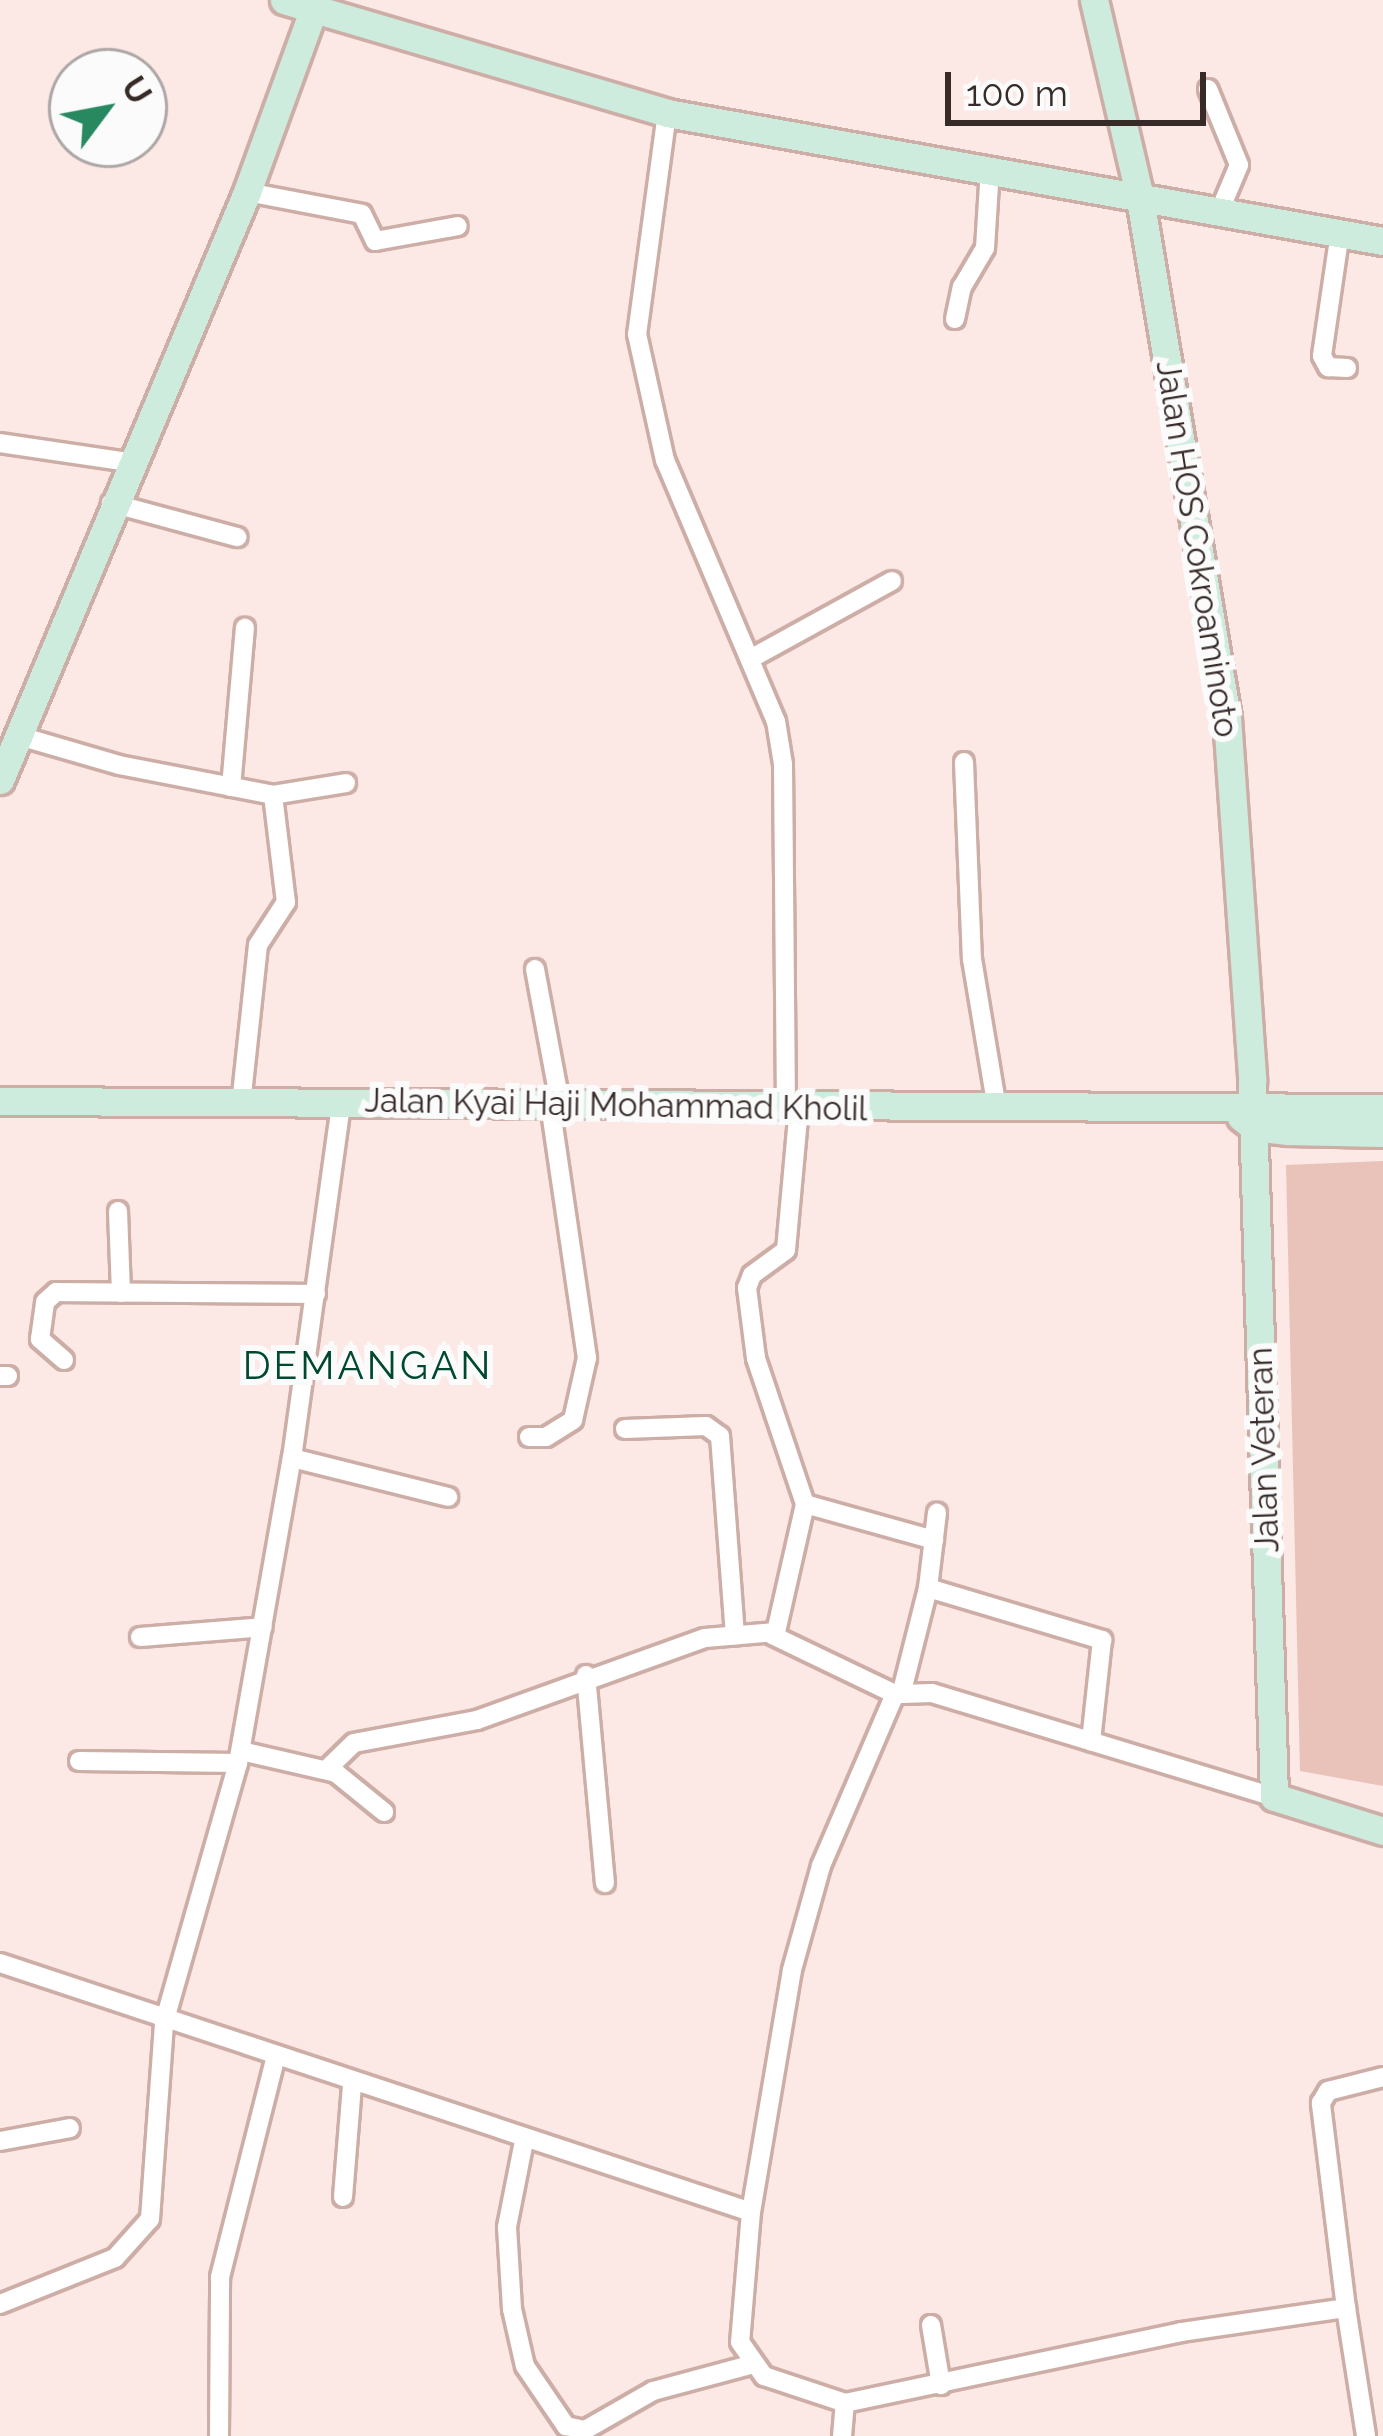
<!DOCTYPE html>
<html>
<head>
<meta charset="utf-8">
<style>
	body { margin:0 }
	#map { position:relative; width:1383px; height:2436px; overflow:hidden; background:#fce8e4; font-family:Raleway,sans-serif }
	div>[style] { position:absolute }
	.green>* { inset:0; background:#e9c3ba }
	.roads { filter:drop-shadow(3px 0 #cdaea7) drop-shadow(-3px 0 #cdaea7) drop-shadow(0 3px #cdaea7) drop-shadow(0 -3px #cdaea7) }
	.street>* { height:18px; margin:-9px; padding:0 9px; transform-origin:9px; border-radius:9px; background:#fff }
	.secondary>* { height:27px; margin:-13.5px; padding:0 13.5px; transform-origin:13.5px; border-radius:13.5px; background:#ceecde }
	span { translate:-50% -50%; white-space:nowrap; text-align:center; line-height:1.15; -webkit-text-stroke:12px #fbfbfb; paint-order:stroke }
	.street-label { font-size:33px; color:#372b28 }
	.quarter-label { font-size:39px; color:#00492f; letter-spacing:3px }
	.north { position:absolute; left:48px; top:48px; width:120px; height:120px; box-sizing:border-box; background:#fbfbfb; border:3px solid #ada8a7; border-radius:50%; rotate:58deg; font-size:33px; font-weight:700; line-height:48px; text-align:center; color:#372b28 }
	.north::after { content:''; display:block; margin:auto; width:42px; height:54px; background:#288860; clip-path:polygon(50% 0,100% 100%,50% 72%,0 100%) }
	.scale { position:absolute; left:945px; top:72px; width:261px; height:54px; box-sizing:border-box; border:6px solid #372b28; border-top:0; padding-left:15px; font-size:36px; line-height:42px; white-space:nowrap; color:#372b28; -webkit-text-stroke:9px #fbfbfb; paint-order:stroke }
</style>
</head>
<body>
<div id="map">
	<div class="green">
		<i style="clip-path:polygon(1383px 1161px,1383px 1786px,1300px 1771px,1286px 1165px)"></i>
	</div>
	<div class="roads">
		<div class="street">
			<i style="left:1208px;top:89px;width:82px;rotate:67.8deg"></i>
			<i style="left:1239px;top:165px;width:49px;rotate:112.9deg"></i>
			<i style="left:667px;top:113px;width:223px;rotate:97.7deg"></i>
			<i style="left:637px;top:334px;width:129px;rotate:77.5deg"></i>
			<i style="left:665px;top:460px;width:284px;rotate:67deg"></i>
			<i style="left:776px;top:721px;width:44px;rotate:80.8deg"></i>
			<i style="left:783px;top:764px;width:344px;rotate:89.5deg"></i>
			<i style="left:247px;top:192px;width:117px;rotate:10.8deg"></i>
			<i style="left:362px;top:214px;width:30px;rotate:64deg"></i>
			<i style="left:375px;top:241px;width:84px;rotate:-10.2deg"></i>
			<i style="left:1340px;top:232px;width:125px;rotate:98.3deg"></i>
			<i style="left:1322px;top:356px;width:13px;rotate:61deg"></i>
			<i style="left:1328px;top:367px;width:19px;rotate:3deg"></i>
			<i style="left:955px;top:319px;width:33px;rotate:-78deg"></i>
			<i style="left:962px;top:287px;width:45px;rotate:-59.5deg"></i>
			<i style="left:985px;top:248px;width:79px;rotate:-86.4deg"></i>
			<i style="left:0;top:443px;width:130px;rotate:8.4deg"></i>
			<i style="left:111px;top:503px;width:131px;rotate:15.1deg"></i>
			<i style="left:750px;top:659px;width:162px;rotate:-28.8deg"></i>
			<i style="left:16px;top:735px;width:107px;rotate:16.2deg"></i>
			<i style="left:119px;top:765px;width:157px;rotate:11deg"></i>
			<i style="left:273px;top:795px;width:108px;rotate:83.1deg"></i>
			<i style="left:286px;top:902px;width:51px;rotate:123.1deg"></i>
			<i style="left:258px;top:945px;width:159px;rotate:96.1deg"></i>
			<i style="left:964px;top:762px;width:197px;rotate:87.7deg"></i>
			<i style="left:972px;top:959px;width:151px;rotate:80.5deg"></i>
			<i style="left:231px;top:787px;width:160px;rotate:-85deg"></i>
			<i style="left:273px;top:795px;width:74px;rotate:-9.3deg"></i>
			<i style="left:535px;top:969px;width:136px;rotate:79.4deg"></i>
			<i style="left:118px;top:1211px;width:82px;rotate:87.9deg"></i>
			<i style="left:64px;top:1360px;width:32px;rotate:-139deg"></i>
			<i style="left:40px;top:1339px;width:37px;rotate:-82deg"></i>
			<i style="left:45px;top:1302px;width:15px;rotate:-42deg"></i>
			<i style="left:56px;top:1292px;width:260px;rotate:0.4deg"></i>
			<i style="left:0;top:1376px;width:8px"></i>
			<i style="left:625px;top:1429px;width:81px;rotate:-2.1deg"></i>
			<i style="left:706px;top:1426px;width:17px;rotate:36deg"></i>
			<i style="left:720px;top:1436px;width:200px;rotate:85.7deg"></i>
			<i style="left:529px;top:1437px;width:17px"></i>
			<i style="left:546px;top:1437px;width:32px;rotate:-32deg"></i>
			<i style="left:573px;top:1420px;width:64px;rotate:-77.3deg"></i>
			<i style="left:587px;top:1358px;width:258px;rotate:-98.3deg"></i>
			<i style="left:292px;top:1458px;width:161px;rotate:14deg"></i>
			<i style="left:805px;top:1504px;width:134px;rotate:15.6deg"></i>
			<i style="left:928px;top:1588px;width:182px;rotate:16.6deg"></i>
			<i style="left:1102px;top:1640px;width:102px;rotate:96.2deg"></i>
			<i style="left:772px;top:1635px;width:136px;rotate:25.6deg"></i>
			<i style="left:140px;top:1637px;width:123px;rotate:-4.6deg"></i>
			<i style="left:586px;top:1675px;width:209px;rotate:84.8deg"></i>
			<i style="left:902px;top:1691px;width:106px;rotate:-75.8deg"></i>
			<i style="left:928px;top:1588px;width:76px;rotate:-83.2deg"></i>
			<i style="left:241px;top:1751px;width:98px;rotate:13deg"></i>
			<i style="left:336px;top:1773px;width:62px;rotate:39.1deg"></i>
			<i style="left:79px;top:1761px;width:159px;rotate:0.7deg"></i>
			<i style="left:327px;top:1769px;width:37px;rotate:-44deg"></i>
			<i style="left:354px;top:1743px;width:125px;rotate:-10.6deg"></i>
			<i style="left:477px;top:1720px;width:242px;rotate:-19.8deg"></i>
			<i style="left:705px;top:1638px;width:71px;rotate:-4.8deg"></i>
			<i style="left:776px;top:1632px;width:131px;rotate:-77.2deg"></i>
			<i style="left:805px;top:1504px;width:154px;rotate:-108.6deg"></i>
			<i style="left:756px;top:1358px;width:71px;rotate:-97.3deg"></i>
			<i style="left:747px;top:1288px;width:14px;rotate:-69deg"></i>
			<i style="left:752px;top:1275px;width:42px;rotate:-36.3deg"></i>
			<i style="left:786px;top:1250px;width:143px;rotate:-84.8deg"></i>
			<i style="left:1274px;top:1797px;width:358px;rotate:-163.1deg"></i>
			<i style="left:931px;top:1693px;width:36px;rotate:178deg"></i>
			<i style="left:895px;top:1694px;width:187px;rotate:113.3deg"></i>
			<i style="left:821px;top:1866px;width:108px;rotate:105.6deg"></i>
			<i style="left:792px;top:1970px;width:245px;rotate:99.6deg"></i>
			<i style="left:751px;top:2212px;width:130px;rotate:94.8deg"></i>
			<i style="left:740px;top:2342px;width:42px;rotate:54.8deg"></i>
			<i style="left:764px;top:2376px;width:85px;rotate:18.4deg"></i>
			<i style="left:845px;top:2403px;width:343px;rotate:-11.9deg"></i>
			<i style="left:1181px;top:2332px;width:167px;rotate:-8.3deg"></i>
			<i style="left:1346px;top:2308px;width:130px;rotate:81.1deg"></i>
			<i style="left:0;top:1963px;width:791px;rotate:18.34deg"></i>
			<i style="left:0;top:2141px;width:71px;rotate:-10.5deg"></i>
			<i style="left:524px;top:2141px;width:88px;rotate:101.2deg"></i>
			<i style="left:507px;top:2227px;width:82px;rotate:86.5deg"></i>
			<i style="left:512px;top:2309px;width:58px;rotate:77.2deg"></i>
			<i style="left:525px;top:2366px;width:73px;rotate:55.7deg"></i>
			<i style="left:566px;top:2426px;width:19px;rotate:12deg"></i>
			<i style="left:585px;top:2430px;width:78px;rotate:-29.8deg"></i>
			<i style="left:653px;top:2391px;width:100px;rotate:-15deg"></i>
			<i style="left:343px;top:2197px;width:111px;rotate:-85.4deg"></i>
			<i style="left:0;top:2304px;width:124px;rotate:-21.8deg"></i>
			<i style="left:115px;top:2258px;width:52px;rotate:-48.1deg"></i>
			<i style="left:150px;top:2219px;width:196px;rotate:-85.9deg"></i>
			<i style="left:164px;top:2023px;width:270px;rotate:-74.1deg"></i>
			<i style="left:238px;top:1763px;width:310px;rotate:-80deg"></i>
			<i style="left:292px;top:1458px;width:358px;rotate:-82.1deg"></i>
			<i style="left:1346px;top:2308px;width:207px;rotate:-97deg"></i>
			<i style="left:1321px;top:2103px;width:14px;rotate:-60deg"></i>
			<i style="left:1328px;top:2091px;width:57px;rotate:-14.3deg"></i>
			<i style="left:931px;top:2325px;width:61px;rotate:80.5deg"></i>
			<i style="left:219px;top:2436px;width:159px;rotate:-89.6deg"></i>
			<i style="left:220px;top:2277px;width:224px;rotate:-75.8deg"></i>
			<i style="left:842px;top:2436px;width:33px;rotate:-85deg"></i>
		</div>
		<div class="secondary">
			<i style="left:284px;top:0;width:399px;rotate:16.4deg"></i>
			<i style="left:667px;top:113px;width:727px;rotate:10.14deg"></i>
			<i style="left:1094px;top:0;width:198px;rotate:76.9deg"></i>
			<i style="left:1139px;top:193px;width:532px;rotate:80.48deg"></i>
			<i style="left:1227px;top:718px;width:363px;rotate:86deg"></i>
			<i style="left:1252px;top:1080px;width:717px;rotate:88.24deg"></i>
			<i style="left:1274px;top:1797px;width:114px;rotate:17.3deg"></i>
			<i style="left:0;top:780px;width:638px;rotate:-67.21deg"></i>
			<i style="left:247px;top:192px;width:204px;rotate:-70deg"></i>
			<i style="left:0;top:1101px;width:1383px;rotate:0.29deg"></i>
			<i style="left:1241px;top:1117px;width:16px;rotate:38deg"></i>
			<i style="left:1254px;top:1127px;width:34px;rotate:7deg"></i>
			<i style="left:1288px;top:1131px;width:95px;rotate:1.2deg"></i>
		</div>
	</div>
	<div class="street-label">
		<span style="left:1197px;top:549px;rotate:81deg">Jalan HOS Cokroaminoto</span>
		<span style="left:616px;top:1105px;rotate:1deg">Jalan Kyai Haji Mohammad Kholil</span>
		<span style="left:1264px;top:1450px;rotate:-92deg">Jalan Veteran</span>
	</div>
	<div class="quarter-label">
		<span style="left:368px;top:1365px">DEMANGAN</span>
	</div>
	<div class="north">U</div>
	<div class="scale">100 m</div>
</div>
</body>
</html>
